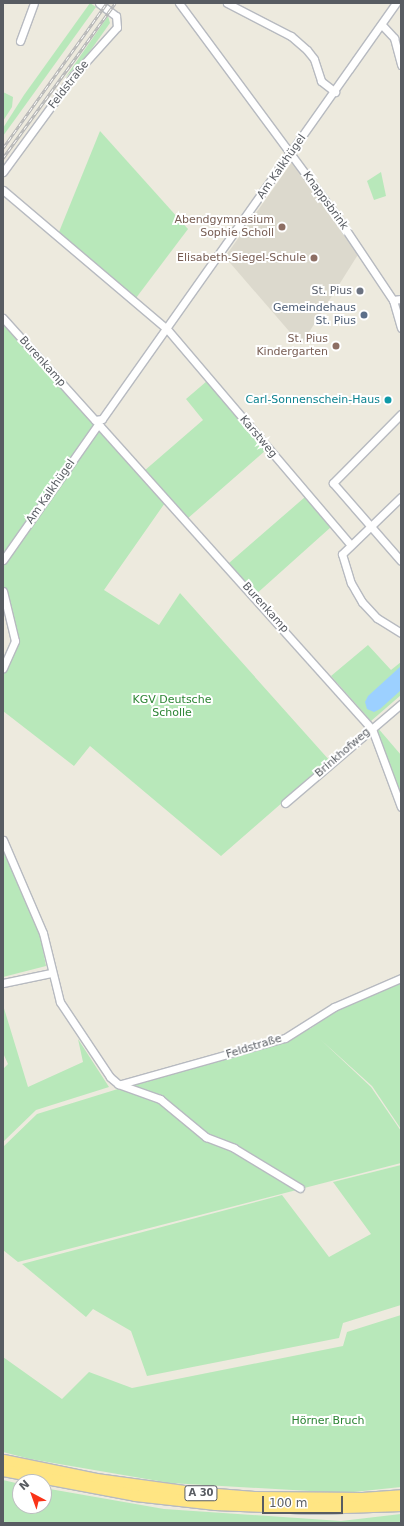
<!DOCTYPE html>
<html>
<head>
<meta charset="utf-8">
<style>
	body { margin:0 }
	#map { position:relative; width:404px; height:1526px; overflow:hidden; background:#edeade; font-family:"DejaVu Sans",sans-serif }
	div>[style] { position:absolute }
	.education>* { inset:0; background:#dcd9cd }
	.green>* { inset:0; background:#b8e8ba }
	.water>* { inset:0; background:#9cd0ff }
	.roads { filter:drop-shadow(1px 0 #b7bac0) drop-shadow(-1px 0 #b7bac0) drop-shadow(0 1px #b7bac0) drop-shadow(0 -1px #b7bac0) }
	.minor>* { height:7px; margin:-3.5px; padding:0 3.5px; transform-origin:3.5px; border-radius:3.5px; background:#fff }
	.highway>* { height:11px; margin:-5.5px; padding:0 5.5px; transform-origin:5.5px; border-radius:5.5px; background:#ffe583 }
	.rail>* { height:3px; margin-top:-1.5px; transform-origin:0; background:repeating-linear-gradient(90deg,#fff 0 4.5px,#b3b4b5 0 9px); box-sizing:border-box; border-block:1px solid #b3b4b5 }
	.dots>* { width:11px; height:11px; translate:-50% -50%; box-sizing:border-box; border:2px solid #fff; border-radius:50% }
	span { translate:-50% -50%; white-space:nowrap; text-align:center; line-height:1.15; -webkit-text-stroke:4px #fff; paint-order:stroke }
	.shield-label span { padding:1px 3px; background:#fff; border:1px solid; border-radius:3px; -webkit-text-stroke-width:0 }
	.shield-label { font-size:10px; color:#585c62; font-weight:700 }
	.street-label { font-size:11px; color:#585c62 }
	.education-label { font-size:11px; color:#785e54 }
	.right { translate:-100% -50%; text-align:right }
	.worship-label { font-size:11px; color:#5b616d }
	.service-label { font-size:11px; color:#4e5e75 }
	.culture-label { font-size:11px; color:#0d838f }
	.park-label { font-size:11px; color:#2c8534 }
	.frame { position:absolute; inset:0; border:4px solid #585c62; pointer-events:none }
	.north { position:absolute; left:12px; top:1474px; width:40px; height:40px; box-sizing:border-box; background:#fff; border:1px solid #bcbec0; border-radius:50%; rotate:319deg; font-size:11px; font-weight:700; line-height:16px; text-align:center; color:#585c62 }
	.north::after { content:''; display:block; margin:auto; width:14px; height:18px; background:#fa3318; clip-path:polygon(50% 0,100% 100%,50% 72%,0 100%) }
	.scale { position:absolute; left:262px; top:1496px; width:81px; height:18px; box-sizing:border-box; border:2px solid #585c62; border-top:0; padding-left:5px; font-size:12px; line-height:14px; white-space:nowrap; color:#585c62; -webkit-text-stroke:3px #fff; paint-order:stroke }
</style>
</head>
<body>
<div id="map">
	<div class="education">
		<i style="clip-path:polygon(292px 162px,359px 253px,301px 345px,225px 257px)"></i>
	</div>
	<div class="green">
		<i style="clip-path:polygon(90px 3px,96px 7px,3px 136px,3px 128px,24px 95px)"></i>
		<i style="clip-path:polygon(108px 16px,110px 23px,88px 54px,65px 78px)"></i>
		<i style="clip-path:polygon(3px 92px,13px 97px,12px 107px,3px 121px)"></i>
		<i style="clip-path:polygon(100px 131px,188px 229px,136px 298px,59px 232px)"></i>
		<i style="clip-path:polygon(381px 172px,386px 196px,374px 200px,367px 181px)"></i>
		<i style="clip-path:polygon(3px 322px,144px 471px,203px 420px,186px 399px,207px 381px,266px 450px,187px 519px,229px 563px,305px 497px,331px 527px,254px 596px,167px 500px,104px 590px,159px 625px,180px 593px,330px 761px,221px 856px,90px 746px,74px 766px,3px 711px,3px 672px,19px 640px,3px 588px)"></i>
		<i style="clip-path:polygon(368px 645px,391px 670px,401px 662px,401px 695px,371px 721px,331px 676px)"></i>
		<i style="clip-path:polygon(377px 727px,401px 755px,401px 796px,376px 729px)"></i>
		<i style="clip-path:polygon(3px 850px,40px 934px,46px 966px,3px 977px)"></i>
		<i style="clip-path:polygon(401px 982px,401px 1129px,372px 1086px,321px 1040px,371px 1087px,401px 1131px,401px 1163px,18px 1262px,3px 1250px,3px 1147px,37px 1114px,279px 1039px,305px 1025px,310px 1029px,337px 1010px)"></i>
		<i style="clip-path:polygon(3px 1005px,28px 1087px,83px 1062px,78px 1039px,109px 1087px,36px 1110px,3px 1142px,3px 1069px,8px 1064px,3px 1053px)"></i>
		<i style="clip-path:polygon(401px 1165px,401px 1305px,343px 1323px,339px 1338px,147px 1376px,131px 1331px,93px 1309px,86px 1317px,22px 1264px,282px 1195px,329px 1257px,371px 1234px,333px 1182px)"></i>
		<i style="clip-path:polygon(401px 1315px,401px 1487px,344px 1493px,170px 1483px,30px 1459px,3px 1452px,3px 1357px,62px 1399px,89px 1372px,132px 1388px,343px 1346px,347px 1332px)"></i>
		<i style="clip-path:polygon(3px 1480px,20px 1484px,20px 1506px,44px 1506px,44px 1488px,164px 1509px,341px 1521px,401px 1514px,401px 1523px,3px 1523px)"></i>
	</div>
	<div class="water">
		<i style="clip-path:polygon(401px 666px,400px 691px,380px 709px,374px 712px,367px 709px,365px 702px,368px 696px)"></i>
	</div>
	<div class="roads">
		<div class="minor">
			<i style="left:179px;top:3px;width:264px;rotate:53.5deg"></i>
			<i style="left:336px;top:215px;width:102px;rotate:56.2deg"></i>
			<i style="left:393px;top:300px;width:29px;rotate:74deg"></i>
			<i style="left:227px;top:3px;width:72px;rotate:27.3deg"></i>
			<i style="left:291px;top:36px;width:21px;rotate:41deg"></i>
			<i style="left:307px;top:50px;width:11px;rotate:52deg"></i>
			<i style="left:314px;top:59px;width:23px;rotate:72deg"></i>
			<i style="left:321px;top:81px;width:18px;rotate:38deg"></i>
			<i style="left:382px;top:25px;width:18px;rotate:47deg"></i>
			<i style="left:394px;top:38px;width:28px;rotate:75deg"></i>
			<i style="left:20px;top:41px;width:40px;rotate:-69.8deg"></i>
			<i style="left:3px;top:172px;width:120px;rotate:-53.8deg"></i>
			<i style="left:74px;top:75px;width:64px;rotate:-48.1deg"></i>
			<i style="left:117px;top:27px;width:11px;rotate:-95deg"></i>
			<i style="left:116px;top:16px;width:21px;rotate:-143deg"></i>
			<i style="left:3px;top:190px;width:215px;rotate:40.3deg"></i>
			<i style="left:167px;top:329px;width:282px;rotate:49.6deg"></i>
			<i style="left:393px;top:300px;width:8px;rotate:-7deg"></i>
			<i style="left:3px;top:318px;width:137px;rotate:48deg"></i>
			<i style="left:95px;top:420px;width:7px;rotate:-8deg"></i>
			<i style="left:102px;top:419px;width:509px;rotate:-54.75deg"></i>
			<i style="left:401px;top:414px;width:97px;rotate:134.6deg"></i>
			<i style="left:333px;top:483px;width:103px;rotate:48.9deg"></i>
			<i style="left:401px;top:497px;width:82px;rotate:136deg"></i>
			<i style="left:342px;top:554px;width:30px;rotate:73deg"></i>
			<i style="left:351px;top:583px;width:22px;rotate:60deg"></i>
			<i style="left:362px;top:602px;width:22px;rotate:47deg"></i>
			<i style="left:377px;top:618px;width:28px;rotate:32deg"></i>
			<i style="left:3px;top:560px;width:164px;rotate:-55deg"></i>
			<i style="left:97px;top:426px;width:3px"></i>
			<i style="left:100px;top:426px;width:407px;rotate:48.1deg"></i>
			<i style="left:372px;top:729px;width:83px;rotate:69.6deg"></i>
			<i style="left:3px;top:591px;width:51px;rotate:76.5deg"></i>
			<i style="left:15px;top:641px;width:30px;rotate:114deg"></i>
			<i style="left:285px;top:803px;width:153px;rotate:-40.5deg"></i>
			<i style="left:3px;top:840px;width:101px;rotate:66.7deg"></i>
			<i style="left:43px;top:933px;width:71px;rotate:76.2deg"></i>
			<i style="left:60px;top:1002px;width:90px;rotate:56.3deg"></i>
			<i style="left:110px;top:1077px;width:11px;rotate:41deg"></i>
			<i style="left:118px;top:1084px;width:45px;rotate:19.7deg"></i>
			<i style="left:160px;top:1099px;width:60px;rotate:39.6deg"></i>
			<i style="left:206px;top:1137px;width:30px;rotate:21deg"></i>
			<i style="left:234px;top:1148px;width:77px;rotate:31.2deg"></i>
			<i style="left:3px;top:983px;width:49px;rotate:-11.8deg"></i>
			<i style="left:121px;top:1084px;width:170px;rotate:-15.7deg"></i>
			<i style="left:285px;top:1038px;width:58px;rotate:-32.3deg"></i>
			<i style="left:334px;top:1007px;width:73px;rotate:-23.4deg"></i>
		</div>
		<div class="highway">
			<i style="left:3px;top:1460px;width:95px;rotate:11.5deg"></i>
			<i style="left:96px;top:1479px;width:96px;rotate:7.8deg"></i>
			<i style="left:191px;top:1492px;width:63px;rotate:4.5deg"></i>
			<i style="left:254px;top:1497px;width:108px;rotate:0.5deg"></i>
			<i style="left:362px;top:1498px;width:39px;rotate:-4deg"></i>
			<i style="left:3px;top:1470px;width:134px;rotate:10.7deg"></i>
			<i style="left:135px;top:1495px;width:81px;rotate:6.4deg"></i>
			<i style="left:215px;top:1504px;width:100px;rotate:2.3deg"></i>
			<i style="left:315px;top:1508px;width:86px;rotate:-2deg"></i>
		</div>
	</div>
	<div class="rail">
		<i style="left:3px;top:148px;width:178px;rotate:-54.4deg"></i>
		<i style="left:3px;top:158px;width:191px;rotate:-54.1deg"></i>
	</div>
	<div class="dots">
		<i style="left:282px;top:227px;background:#8d6e63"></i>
		<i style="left:314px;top:258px;background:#8d6e63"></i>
		<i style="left:360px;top:291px;background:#6b7280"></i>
		<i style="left:364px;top:315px;background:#5c6f8a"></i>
		<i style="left:336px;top:346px;background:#8d6e63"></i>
		<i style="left:388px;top:400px;background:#0f9aa8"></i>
	</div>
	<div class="shield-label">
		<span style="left:201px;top:1493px">A 30</span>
	</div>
	<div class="street-label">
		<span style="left:69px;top:85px;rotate:-52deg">Feldstraße</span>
		<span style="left:282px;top:167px;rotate:-55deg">Am Kalkhügel</span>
		<span style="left:325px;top:201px;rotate:54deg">Knappsbrink</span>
		<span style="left:42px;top:362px;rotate:48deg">Burenkamp</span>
		<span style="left:258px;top:437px;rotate:50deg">Karstweg</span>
		<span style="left:51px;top:492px;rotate:-55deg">Am Kalkhügel</span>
		<span style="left:265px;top:608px;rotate:48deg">Burenkamp</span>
		<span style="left:343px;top:753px;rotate:-41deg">Brinkhofweg</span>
		<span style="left:254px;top:1047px;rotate:-17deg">Feldstraße</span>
	</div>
	<div class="education-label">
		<span class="right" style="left:274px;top:227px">Abendgymnasium<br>Sophie Scholl</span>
		<span class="right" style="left:306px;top:258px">Elisabeth-Siegel-Schule</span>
		<span class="right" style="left:328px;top:346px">St. Pius<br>Kindergarten</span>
	</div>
	<div class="worship-label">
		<span class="right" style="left:352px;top:291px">St. Pius</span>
	</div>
	<div class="service-label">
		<span class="right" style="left:356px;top:315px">Gemeindehaus<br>St. Pius</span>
	</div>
	<div class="culture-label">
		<span class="right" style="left:380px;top:400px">Carl-Sonnenschein-Haus</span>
	</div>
	<div class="park-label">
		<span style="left:172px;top:707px">KGV Deutsche<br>Scholle</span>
		<span style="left:328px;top:1421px">Hörner Bruch</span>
	</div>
	<div class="frame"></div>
	<div class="north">N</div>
	<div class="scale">100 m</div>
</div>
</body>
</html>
